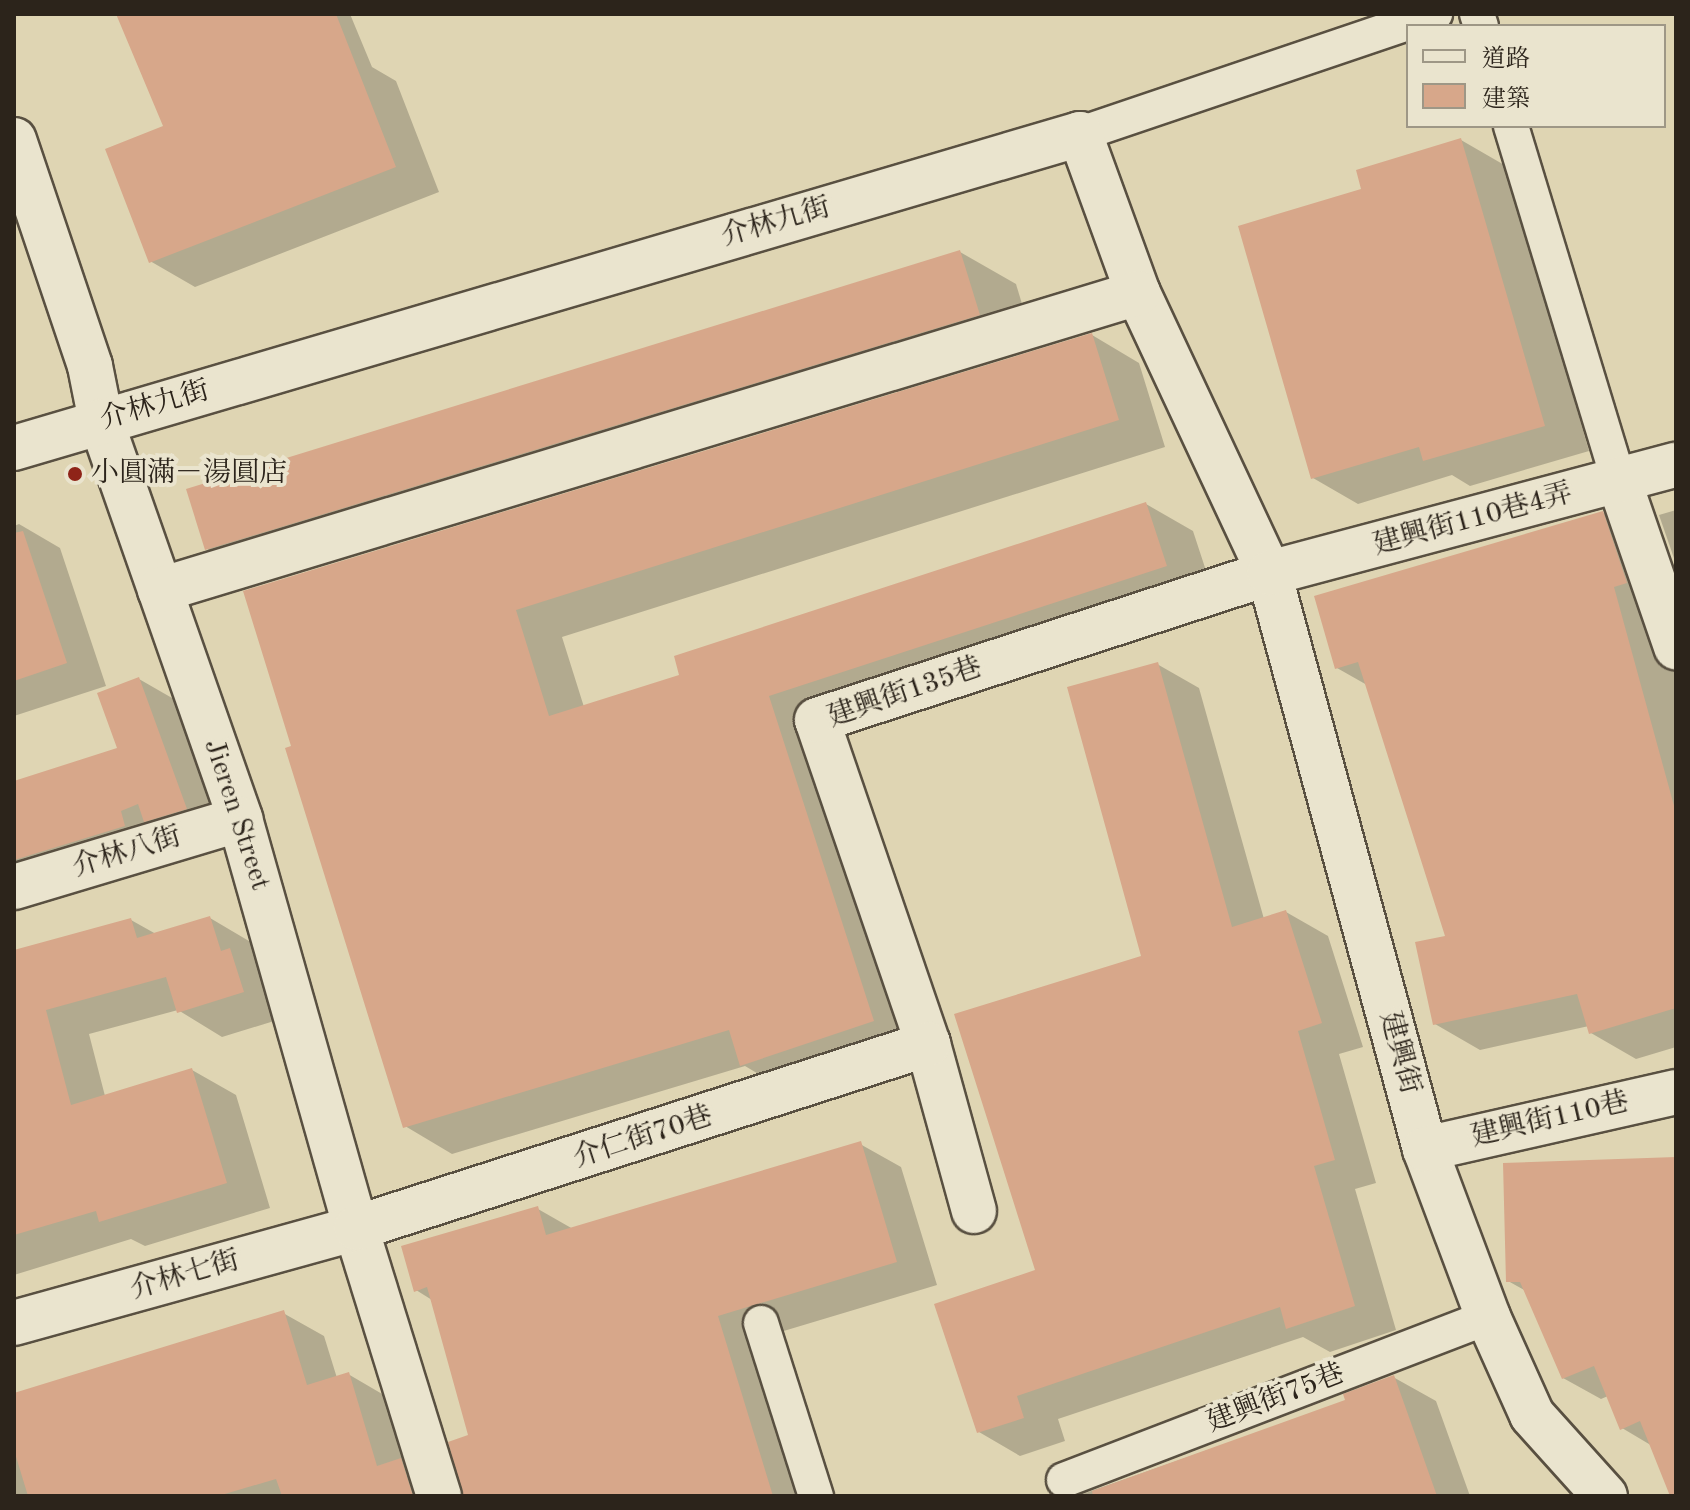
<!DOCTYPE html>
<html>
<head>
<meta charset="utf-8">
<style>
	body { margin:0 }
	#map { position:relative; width:1690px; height:1510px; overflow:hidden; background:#dfd5b3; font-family:"Old Standard TT","Noto Serif TC",serif }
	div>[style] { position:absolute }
	.shadow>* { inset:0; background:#0003 }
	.building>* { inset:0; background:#d7a78a }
	.roads { filter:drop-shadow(2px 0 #595041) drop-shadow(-2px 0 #595041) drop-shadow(0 2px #595041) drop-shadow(0 -2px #595041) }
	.service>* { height:34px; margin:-17px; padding:0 17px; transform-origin:17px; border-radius:17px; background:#eae4ce }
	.minor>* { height:44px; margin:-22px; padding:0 22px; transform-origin:22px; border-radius:22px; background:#eae4ce }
	.dots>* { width:22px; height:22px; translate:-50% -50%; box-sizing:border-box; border:4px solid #eae4ce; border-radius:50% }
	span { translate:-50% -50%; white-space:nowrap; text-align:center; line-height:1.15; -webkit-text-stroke:8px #eae4ce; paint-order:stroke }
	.street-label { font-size:28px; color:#2c241b }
	.poi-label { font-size:28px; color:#2c241b }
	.left { translate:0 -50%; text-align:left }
	.frame { position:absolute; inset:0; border:16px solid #2c241b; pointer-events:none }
	.legend { position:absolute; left:1406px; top:24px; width:260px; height:104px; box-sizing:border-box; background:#eae4ce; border:2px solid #9e9786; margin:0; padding:10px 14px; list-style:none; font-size:24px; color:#2c241b }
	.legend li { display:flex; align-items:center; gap:16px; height:40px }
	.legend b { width:40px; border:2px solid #9e9786 }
</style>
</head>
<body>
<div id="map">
	<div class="shadow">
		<i style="clip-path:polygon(118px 14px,350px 14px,372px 67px,396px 81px,439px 192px,195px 287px,150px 261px,166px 127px)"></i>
		<i style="clip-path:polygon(1461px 140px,1506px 166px,1589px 451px,1470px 486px,1452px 475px,1358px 504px,1313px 478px,1364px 191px)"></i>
		<i style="clip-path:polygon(960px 252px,1016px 284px,1035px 347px,263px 581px,207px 549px)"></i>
		<i style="clip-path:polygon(1092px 335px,1139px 363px,1165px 447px,562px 637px,584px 707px,682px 676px,1146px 504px,1193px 531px,1213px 592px,815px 723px,920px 1048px,789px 1092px,745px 1066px,452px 1154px,405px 1126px,246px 592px)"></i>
		<i style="clip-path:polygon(1676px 510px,1676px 564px,1659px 515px)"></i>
		<i style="clip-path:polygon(1603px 513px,1648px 540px,1676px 621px,1676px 1047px,1636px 1059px,1591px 1033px,1589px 1026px,1480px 1050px,1435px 1024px,1448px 937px,1367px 685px,1337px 668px)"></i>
		<i style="clip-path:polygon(19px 524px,60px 548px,106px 686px,14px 716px,14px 526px)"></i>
		<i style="clip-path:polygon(1157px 664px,1199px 688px,1264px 919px,1286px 912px,1328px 936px,1363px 1047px,1339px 1054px,1376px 1183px,1355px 1189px,1396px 1330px,1330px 1352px,1303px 1337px,1058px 1419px,1065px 1441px,1020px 1456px,979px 1432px,1144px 958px)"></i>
		<i style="clip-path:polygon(139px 679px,179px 702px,226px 832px,14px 895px,14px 783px,120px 749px)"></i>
		<i style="clip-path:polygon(210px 918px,254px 944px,287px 1017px,222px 1037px,178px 1010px,89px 1034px,105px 1096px,192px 1070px,236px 1095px,270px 1208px,145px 1246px,131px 1239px,14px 1275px,14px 952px,131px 920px,156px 934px)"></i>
		<i style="clip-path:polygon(860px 1144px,901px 1167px,937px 1285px,757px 1339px,806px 1496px,464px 1496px,471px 1436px,432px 1300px,416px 1290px,538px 1209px,573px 1229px)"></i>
		<i style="clip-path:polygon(1676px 1159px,1676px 1496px,1654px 1447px,1622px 1428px,1608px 1396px,1601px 1399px,1563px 1378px,1526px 1291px,1508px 1281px)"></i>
		<i style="clip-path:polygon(283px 1313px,324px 1336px,337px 1378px,348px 1374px,389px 1398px,446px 1496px,14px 1496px,14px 1394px)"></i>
		<i style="clip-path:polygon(1393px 1377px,1436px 1401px,1470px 1496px,1077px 1496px,1347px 1401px)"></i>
	</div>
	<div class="building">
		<i style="clip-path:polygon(116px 14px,336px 14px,396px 167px,149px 263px,105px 149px,163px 126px)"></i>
		<i style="clip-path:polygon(1461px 138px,1545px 426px,1423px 461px,1419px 447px,1311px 479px,1238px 226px,1361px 189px,1356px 170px)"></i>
		<i style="clip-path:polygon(960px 250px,980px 315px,205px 550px,186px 489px)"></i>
		<i style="clip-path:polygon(1092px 333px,1119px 420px,516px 610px,549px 716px,679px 675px,674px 656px,1146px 502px,1167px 566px,769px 696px,874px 1021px,740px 1066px,729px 1030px,403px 1128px,285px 748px,291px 746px,243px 591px)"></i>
		<i style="clip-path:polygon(1603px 511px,1627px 583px,1614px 587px,1676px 813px,1676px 1008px,1589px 1034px,1577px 994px,1433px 1025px,1415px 942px,1445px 936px,1358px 662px,1335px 669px,1314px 596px)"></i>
		<i style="clip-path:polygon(23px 531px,67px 663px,14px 681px,14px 533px)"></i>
		<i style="clip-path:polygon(1158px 662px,1232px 927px,1286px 910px,1322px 1023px,1298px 1031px,1335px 1160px,1314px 1166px,1355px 1306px,1286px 1329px,1280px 1307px,1017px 1396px,1024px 1418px,977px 1433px,934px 1304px,1035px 1270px,954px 1014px,1141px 956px,1067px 687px)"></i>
		<i style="clip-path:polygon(139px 677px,187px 809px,144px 822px,138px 804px,121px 811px,125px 826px,14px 860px,14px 781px,117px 748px,97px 693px)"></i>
		<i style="clip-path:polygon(210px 916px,221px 951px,230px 948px,244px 992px,177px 1013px,166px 977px,46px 1010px,71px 1105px,192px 1068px,227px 1183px,99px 1222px,96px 1211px,14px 1235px,14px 950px,131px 918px,137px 938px)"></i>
		<i style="clip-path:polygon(861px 1141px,897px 1262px,718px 1316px,773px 1496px,463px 1496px,448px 1442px,468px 1435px,427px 1287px,414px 1292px,401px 1246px,538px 1206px,546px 1235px)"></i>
		<i style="clip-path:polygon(1676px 1157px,1676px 1496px,1670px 1496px,1640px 1421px,1620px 1430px,1594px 1366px,1562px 1379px,1520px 1282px,1506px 1282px,1503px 1163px)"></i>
		<i style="clip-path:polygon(284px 1310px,307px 1385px,349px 1372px,377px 1466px,401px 1458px,413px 1496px,282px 1496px,276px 1479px,218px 1496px,28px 1496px,14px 1450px,14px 1393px)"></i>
		<i style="clip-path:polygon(1394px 1375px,1437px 1496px,1093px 1496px,1092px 1491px,1345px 1400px,1343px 1394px)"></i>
	</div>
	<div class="roads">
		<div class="service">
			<i style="left:1477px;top:14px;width:13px;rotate:72deg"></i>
			<i style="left:1511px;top:126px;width:371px;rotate:73.1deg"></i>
			<i style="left:1080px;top:134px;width:375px;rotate:-18.7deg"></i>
			<i style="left:761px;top:1323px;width:182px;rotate:72.4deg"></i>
			<i style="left:1064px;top:1480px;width:454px;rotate:-21deg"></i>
		</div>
		<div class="minor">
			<i style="left:14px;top:140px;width:238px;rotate:71.4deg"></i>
			<i style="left:90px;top:366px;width:56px;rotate:78.7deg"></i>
			<i style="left:101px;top:421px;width:422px;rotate:70.7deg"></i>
			<i style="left:240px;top:819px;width:425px;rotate:74.2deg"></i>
			<i style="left:356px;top:1228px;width:281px;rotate:72.8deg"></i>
			<i style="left:14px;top:448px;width:1111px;rotate:-16.41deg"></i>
			<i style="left:1080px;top:134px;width:169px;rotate:70deg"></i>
			<i style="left:1138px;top:293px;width:309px;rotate:64.9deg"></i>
			<i style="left:1269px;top:573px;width:597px;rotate:74.85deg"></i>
			<i style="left:1425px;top:1149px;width:179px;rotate:69.4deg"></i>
			<i style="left:1488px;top:1317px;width:107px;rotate:65.8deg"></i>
			<i style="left:1532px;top:1415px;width:109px;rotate:48deg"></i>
			<i style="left:1619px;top:481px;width:176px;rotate:71deg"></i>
			<i style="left:160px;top:590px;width:1022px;rotate:-16.89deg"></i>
			<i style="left:14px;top:887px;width:236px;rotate:-16.7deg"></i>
			<i style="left:1425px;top:1149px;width:257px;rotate:-12.8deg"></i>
			<i style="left:974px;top:1211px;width:173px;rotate:-105.4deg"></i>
			<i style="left:928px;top:1044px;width:342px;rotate:-108.9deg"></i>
			<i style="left:817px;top:720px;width:475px;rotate:-18deg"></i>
			<i style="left:1269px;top:573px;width:421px;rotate:-14.9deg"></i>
			<i style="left:14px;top:1323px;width:355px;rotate:-15.5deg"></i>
			<i style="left:356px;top:1228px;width:601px;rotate:-17.83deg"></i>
		</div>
	</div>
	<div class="dots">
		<i style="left:75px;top:474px;background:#8f2418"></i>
	</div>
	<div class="street-label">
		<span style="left:776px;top:223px;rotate:-16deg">介林九街</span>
		<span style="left:155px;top:406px;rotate:-16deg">介林九街</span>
		<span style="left:1473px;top:520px;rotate:-15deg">建興街110巷4弄</span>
		<span style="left:905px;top:693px;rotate:-19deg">建興街135巷</span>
		<span style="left:236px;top:815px;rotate:72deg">Jieren Street</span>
		<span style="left:127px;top:853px;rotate:-17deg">介林八街</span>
		<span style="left:1399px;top:1053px;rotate:75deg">建興街</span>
		<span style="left:1550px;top:1120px;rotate:-13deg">建興街110巷</span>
		<span style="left:643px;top:1138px;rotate:-18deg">介仁街70巷</span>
		<span style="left:185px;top:1276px;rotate:-16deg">介林七街</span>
		<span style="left:1276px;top:1399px;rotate:-21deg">建興街75巷</span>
	</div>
	<div class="poi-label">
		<span class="left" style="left:91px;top:474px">小圓滿－湯圓店</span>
	</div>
	<div class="frame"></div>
	<ul class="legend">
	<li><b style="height:10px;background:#eae4ce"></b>道路</li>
	<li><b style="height:22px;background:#d7a78a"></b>建築</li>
	</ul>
</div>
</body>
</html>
